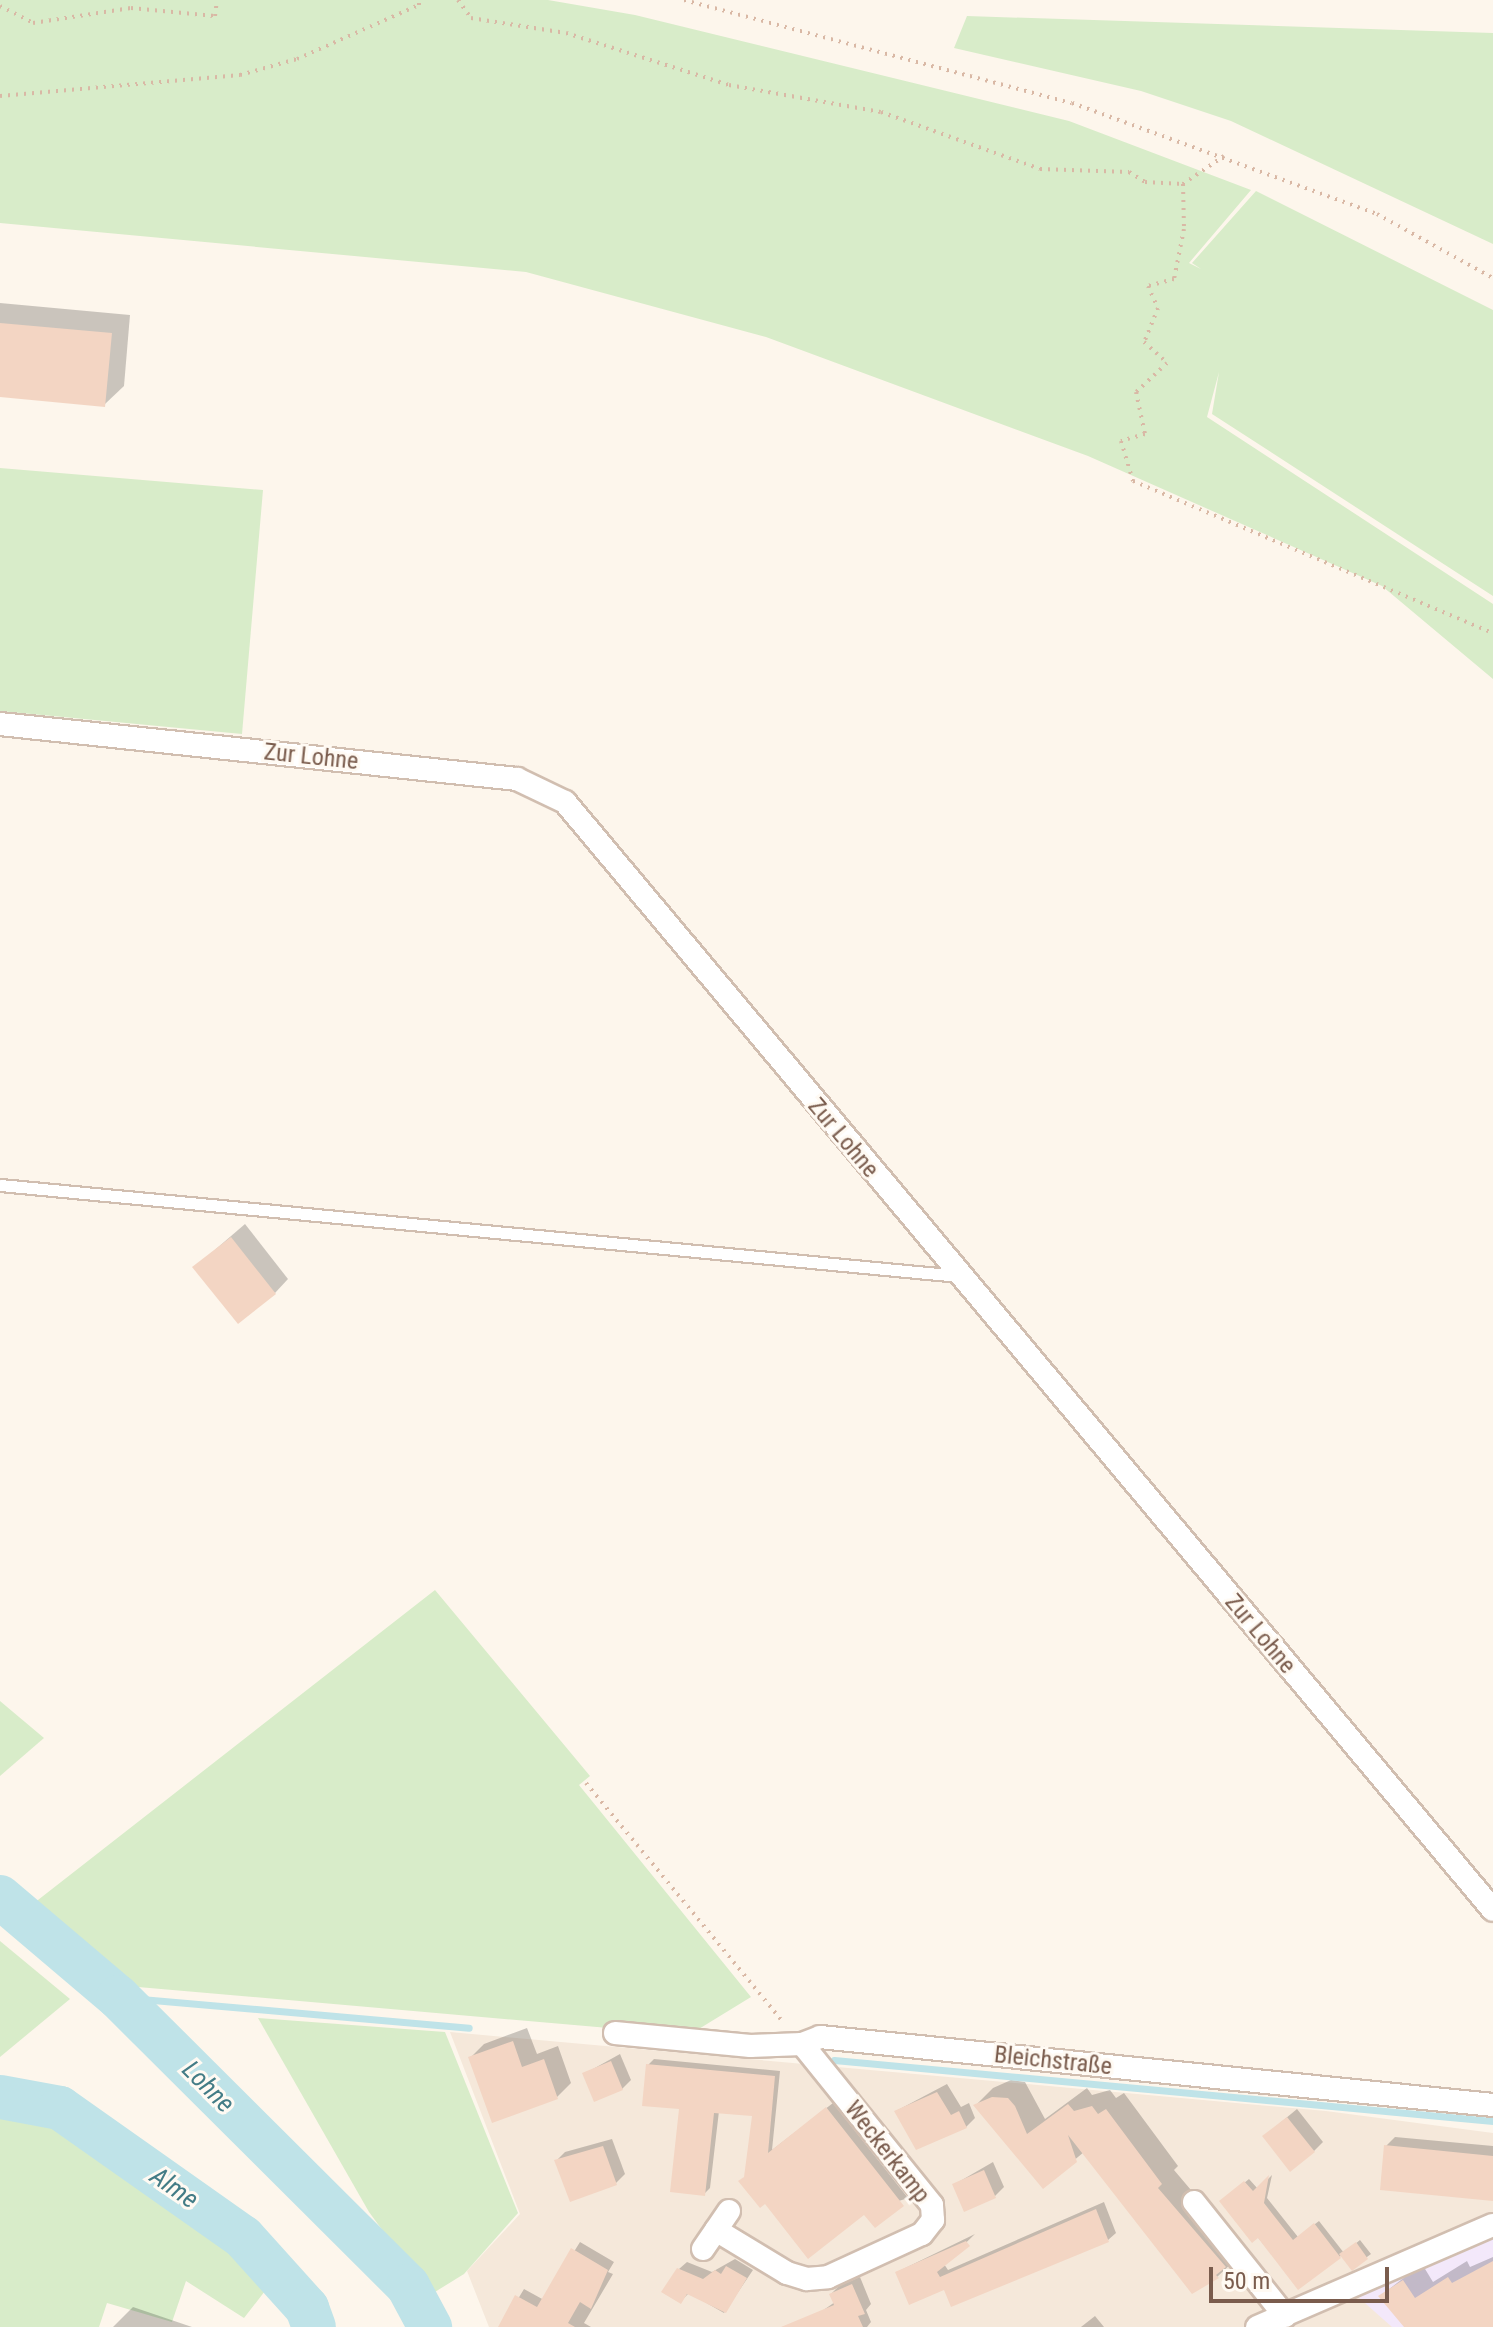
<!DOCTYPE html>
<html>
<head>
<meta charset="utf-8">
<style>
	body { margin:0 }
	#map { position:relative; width:1493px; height:2327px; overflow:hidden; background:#fdf6ec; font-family:"Roboto Condensed",sans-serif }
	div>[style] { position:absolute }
	.residential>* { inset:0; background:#f5e8da }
	.education>* { inset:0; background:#f3e8fa }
	.green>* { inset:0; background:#d8ecc9 }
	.shadow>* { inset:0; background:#0003 }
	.stream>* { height:7px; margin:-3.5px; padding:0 3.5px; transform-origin:3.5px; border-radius:3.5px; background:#bfe3e8 }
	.river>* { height:44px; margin:-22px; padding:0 22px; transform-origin:22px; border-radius:22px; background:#bfe3e8 }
	.building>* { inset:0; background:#f3d5c3 }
	.path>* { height:4px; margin-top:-2px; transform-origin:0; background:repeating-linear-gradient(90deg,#d9b8a5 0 2px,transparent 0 8px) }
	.roads { filter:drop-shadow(2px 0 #d1beb0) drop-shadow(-2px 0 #d1beb0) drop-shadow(0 2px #d1beb0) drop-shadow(0 -2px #d1beb0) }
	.service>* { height:11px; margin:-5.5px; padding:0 5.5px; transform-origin:5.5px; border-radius:5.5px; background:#fff }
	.minor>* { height:22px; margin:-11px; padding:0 11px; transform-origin:11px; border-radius:11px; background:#fff }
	span { translate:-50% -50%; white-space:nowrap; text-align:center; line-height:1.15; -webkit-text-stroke:6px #fffaf3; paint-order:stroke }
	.street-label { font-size:24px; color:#7a5c4d }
	.water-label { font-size:26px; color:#437c86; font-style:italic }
	.scale { position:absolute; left:1209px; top:2267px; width:180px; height:36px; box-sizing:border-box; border:4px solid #7a5c4d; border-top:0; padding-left:10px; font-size:24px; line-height:28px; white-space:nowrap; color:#7a5c4d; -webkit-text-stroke:6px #fffaf3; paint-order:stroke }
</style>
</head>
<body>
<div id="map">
	<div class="residential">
		<i style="clip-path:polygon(450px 2032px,1326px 2111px,1493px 2133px,1493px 2327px,489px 2327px,467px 2271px,520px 2214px)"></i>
	</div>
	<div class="education">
		<i style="clip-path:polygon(1493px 2237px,1493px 2327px,1392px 2327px,1357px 2296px)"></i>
	</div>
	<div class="green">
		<i style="clip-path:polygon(0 0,548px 0,635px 15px,1069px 121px,1251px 190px,1189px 263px,1201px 269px,1192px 263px,1256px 191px,1493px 310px,1493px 596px,1212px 414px,1219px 372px,1207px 417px,1493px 604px,1493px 679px,1382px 586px,1088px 456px,766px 337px,526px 272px,0 223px)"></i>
		<i style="clip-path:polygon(967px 16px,1493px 33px,1493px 244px,1231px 121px,1141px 91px,954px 48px)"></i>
		<i style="clip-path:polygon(0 468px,263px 490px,242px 734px,0 711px)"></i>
		<i style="clip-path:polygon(435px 1590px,590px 1776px,579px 1785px,751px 1997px,689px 2035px,115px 1985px,29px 1907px)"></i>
		<i style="clip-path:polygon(0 1701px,44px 1738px,0 1776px)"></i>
		<i style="clip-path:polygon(0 1941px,70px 1999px,0 2057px)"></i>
		<i style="clip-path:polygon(258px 2018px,445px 2032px,518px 2213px,464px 2274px,430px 2295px,369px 2212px)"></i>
		<i style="clip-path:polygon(0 2111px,60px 2121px,235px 2252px,265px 2291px,244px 2318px,186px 2281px,172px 2322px,107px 2303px,99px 2327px,0 2327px)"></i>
	</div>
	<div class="shadow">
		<i style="clip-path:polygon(0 303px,130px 315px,124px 386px,105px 404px,0 395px)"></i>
		<i style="clip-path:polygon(245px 1224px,288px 1279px,275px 1293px,195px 1267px)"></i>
		<i style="clip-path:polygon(527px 2028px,537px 2054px,558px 2046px,571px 2083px,557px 2097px,470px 2058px,484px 2044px)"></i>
		<i style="clip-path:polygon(620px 2054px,631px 2080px,622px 2089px,584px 2074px)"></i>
		<i style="clip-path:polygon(654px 2059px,780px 2071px,772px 2150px,833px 2103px,908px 2198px,865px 2212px,765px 2201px,746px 2176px,754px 2114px,719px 2111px,710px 2188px,704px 2194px,681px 2107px,648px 2065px)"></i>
		<i style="clip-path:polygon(1011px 2080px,1025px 2082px,1045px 2119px,1087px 2088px,1092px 2095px,1110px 2090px,1116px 2098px,1124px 2093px,1178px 2166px,1174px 2170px,1241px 2249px,1235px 2260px,1217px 2277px,1084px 2152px,1043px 2186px,976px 2105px,993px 2088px)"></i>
		<i style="clip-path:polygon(947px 2084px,961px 2107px,969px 2103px,975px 2118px,966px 2127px,896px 2111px)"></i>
		<i style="clip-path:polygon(1297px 2109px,1323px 2142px,1314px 2151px,1274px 2128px)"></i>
		<i style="clip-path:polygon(1395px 2137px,1493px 2146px,1493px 2199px,1386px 2146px)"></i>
		<i style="clip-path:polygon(612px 2139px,625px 2174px,616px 2183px,556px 2161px,565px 2152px)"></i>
		<i style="clip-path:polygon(993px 2162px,1004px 2187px,995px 2196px,955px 2184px)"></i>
		<i style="clip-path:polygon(1272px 2175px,1267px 2198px,1298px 2237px,1319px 2221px,1344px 2253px,1360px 2240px,1371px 2254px,1352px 2268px,1342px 2255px,1299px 2288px,1226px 2198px,1249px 2179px,1258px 2189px)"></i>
		<i style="clip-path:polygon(1104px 2202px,1116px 2233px,1108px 2240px,945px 2288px,897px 2272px,975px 2234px,944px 2264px,948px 2270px)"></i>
		<i style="clip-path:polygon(580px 2242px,614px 2262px,608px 2272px,613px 2274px,584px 2323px,591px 2327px,501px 2327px,524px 2289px,544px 2300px)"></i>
		<i style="clip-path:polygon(1493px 2257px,1493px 2327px,1407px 2327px,1380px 2296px,1422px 2264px,1433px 2282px,1467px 2261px,1470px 2267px)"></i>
		<i style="clip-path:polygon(735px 2259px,753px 2270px,724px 2313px,689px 2293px,681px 2301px,679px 2269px,687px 2262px,712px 2272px)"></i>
		<i style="clip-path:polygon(860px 2277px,871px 2304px,866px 2310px,871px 2322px,867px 2327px,799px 2327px,835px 2302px,831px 2294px,839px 2286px)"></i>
		<i style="clip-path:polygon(133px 2307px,192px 2327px,113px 2327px)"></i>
		<i style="clip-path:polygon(1095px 2316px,1104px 2327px,1081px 2327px)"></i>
	</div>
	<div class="stream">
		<i style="left:118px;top:1997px;width:352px;rotate:5deg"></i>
		<i style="left:834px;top:2060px;width:662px;rotate:5.29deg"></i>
	</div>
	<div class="river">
		<i style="left:0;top:1897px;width:155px;rotate:40.3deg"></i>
		<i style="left:118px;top:1997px;width:409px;rotate:44.9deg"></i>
		<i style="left:408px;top:2286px;width:47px;rotate:61.8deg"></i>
		<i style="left:0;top:2097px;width:61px;rotate:10.4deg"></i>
		<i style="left:60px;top:2108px;width:224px;rotate:35.2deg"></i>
		<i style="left:243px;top:2237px;width:96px;rotate:48deg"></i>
		<i style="left:307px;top:2308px;width:20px;rotate:70deg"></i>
	</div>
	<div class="building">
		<i style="clip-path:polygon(0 323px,112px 333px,105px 407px,0 397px)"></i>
		<i style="clip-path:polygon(231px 1237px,276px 1294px,238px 1324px,192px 1267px)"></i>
		<i style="clip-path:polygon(513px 2041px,522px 2067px,544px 2059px,558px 2099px,492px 2123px,468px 2057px)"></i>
		<i style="clip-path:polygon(611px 2061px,623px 2090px,594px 2102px,582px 2073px)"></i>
		<i style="clip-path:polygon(646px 2064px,775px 2076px,768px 2153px,826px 2107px,904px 2206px,875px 2228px,864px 2215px,808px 2259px,765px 2204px,760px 2208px,738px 2181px,744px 2177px,752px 2116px,714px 2113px,705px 2196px,670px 2192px,679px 2109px,642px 2106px)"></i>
		<i style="clip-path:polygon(937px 2092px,951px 2115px,959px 2111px,967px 2128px,916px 2150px,894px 2111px)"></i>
		<i style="clip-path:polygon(992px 2097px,1008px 2098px,1015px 2106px,1027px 2134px,1068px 2104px,1074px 2111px,1092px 2106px,1098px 2114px,1106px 2109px,1162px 2184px,1158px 2188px,1226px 2267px,1216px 2275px,1219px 2278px,1192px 2294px,1068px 2135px,1077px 2162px,1043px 2189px,973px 2105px)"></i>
		<i style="clip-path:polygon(1287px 2117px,1315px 2152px,1290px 2172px,1262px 2136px)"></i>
		<i style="clip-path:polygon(1384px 2145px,1493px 2156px,1493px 2201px,1380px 2190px)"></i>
		<i style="clip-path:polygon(603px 2146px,617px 2185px,570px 2202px,554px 2160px)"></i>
		<i style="clip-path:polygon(984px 2170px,996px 2198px,964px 2212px,952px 2184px)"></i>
		<i style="clip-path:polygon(1269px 2175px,1264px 2203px,1293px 2240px,1314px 2223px,1341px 2258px,1298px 2290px,1258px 2238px,1252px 2243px,1219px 2201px,1244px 2181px,1253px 2191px)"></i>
		<i style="clip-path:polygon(1096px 2209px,1109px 2242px,951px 2307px,944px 2290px,909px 2305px,895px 2272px,966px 2241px,970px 2246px,937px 2272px,940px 2277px)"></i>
		<i style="clip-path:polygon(1356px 2242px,1368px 2259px,1352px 2271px,1339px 2254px)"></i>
		<i style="clip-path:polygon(571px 2248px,608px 2270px,591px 2309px,580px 2302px,568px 2323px,575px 2327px,498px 2327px,515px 2295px,537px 2307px)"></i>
		<i style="clip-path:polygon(1493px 2261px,1493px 2327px,1404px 2327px,1378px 2296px,1403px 2280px,1415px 2298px,1448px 2277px,1452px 2283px)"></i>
		<i style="clip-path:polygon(726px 2266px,747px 2278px,726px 2313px,687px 2294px,681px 2304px,661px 2292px,677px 2268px,703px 2279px,715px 2270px,721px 2274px)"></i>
		<i style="clip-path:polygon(852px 2284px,865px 2314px,858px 2316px,863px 2327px,781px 2327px,834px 2305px,829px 2294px)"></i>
	</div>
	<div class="path">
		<i style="left:458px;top:0;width:22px;rotate:54deg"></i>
		<i style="left:471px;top:18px;width:96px;rotate:9deg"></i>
		<i style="left:566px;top:33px;width:171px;rotate:17.7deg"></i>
		<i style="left:729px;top:85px;width:154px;rotate:10.1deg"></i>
		<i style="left:881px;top:112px;width:169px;rotate:19.7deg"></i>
		<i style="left:1040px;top:169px;width:89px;rotate:1.9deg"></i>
		<i style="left:1129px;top:172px;width:19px;rotate:32deg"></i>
		<i style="left:1145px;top:182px;width:38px;rotate:3deg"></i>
		<i style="left:684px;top:0;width:401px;rotate:14.9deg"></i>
		<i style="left:1072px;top:103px;width:325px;rotate:20deg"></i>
		<i style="left:1377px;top:214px;width:132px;rotate:28.9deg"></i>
		<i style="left:0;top:6px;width:37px;rotate:27deg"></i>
		<i style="left:33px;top:23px;width:99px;rotate:-8.7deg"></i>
		<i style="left:131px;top:8px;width:84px;rotate:5.4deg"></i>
		<i style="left:215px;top:16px;width:16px;rotate:-83deg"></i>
		<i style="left:0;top:96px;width:241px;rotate:-5deg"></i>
		<i style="left:240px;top:75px;width:59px;rotate:-15.7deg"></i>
		<i style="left:297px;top:59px;width:133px;rotate:-23.9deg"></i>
		<i style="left:419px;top:5px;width:5px;rotate:-90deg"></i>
		<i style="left:1224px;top:156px;width:50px;rotate:145.7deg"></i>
		<i style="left:1183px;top:184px;width:45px;rotate:88.7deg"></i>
		<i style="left:1184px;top:229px;width:51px;rotate:101.3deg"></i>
		<i style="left:1174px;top:279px;width:27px;rotate:165deg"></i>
		<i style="left:1148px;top:286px;width:24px;rotate:66deg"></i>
		<i style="left:1158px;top:308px;width:37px;rotate:112deg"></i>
		<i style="left:1144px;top:342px;width:31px;rotate:42deg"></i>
		<i style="left:1167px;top:363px;width:42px;rotate:136.9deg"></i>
		<i style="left:1136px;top:392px;width:43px;rotate:77.9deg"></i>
		<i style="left:1145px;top:434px;width:25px;rotate:164deg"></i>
		<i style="left:1121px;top:441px;width:42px;rotate:73.3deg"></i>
		<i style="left:1133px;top:481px;width:391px;rotate:22.9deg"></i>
		<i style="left:586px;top:1783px;width:308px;rotate:50.5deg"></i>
	</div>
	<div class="roads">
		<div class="service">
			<i style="left:0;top:1185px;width:963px;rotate:5.42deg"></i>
		</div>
		<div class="minor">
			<i style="left:0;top:724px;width:520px;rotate:6.07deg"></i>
			<i style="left:517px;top:779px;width:53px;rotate:25.6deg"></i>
			<i style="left:565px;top:802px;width:1445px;rotate:50.05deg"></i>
			<i style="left:615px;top:2033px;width:136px;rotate:5.5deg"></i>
			<i style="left:750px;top:2046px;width:52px;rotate:-2.2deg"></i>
			<i style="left:802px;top:2044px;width:19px;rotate:-21deg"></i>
			<i style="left:820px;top:2037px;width:676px;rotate:5.77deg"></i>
			<i style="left:1194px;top:2202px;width:146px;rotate:51.4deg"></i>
			<i style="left:716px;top:2230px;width:83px;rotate:31.2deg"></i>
			<i style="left:787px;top:2273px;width:21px;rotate:17deg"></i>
			<i style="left:807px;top:2279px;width:21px;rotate:-5deg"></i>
			<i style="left:828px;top:2277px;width:103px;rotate:-24.6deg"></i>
			<i style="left:922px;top:2234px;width:18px;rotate:-52deg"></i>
			<i style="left:933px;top:2220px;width:15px;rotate:-94deg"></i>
			<i style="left:932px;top:2205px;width:207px;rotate:-128.9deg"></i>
			<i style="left:703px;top:2249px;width:46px;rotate:-55.6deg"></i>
			<i style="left:1257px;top:2327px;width:257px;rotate:-23.4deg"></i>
		</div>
	</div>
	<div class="street-label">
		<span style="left:311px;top:757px;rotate:6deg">Zur Lohne</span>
		<span style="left:843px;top:1138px;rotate:50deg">Zur Lohne</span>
		<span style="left:1260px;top:1634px;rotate:50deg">Zur Lohne</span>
		<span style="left:1053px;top:2061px;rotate:6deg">Bleichstraße</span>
		<span style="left:887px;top:2152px;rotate:52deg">Weckerkamp</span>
	</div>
	<div class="water-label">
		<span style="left:208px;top:2087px;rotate:45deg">Lohne</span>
		<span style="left:174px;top:2188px;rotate:35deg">Alme</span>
	</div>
	<div class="scale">50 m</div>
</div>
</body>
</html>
